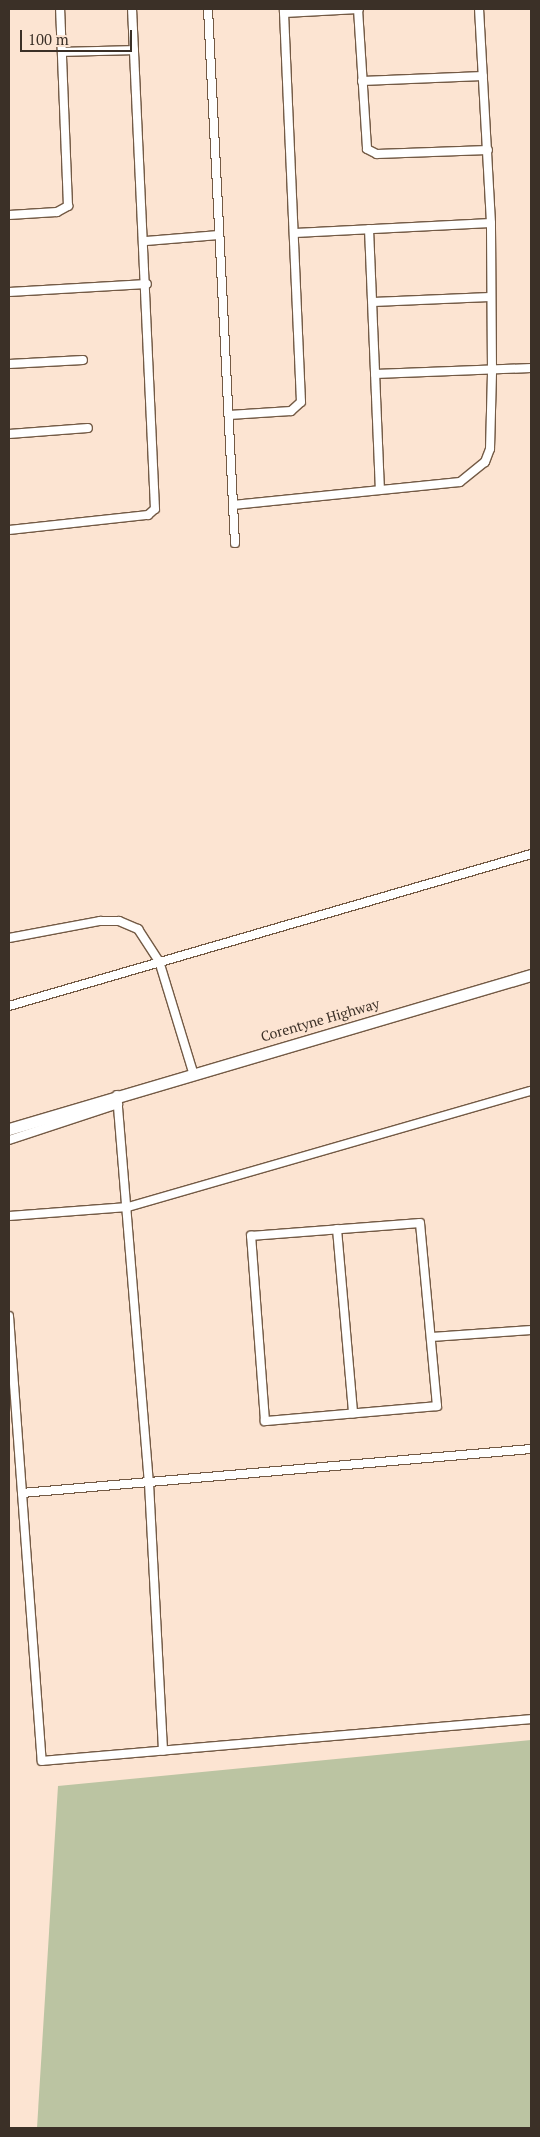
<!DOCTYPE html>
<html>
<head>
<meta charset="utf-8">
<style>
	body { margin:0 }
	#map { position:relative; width:540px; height:2137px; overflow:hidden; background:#fce4d2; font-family:"PT Serif",serif }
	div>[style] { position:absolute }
	.green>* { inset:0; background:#bbc4a2 }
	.roads { filter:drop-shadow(1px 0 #735a45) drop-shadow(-1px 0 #735a45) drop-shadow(0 1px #735a45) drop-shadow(0 -1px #735a45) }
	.street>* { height:8px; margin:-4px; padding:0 4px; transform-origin:4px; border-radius:4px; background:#fff }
	.secondary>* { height:11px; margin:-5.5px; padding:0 5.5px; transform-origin:5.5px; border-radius:5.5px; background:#fff }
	span { translate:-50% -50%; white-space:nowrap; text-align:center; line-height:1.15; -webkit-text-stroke:4px #fce4d2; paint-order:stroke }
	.street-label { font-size:14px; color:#3b3027 }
	.frame { position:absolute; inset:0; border:10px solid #3b3027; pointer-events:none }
	.scale { position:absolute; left:20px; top:30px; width:112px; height:22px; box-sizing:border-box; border:2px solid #3b3027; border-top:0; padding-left:6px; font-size:15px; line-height:18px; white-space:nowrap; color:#3b3027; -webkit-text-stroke:4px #fce4d2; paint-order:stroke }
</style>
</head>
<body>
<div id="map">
	<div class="green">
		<i style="clip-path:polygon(531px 1740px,531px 2128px,37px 2128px,58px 1786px)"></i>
	</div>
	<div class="roads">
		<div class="street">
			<i style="left:208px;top:9px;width:535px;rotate:87.11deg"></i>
			<i style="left:358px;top:9px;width:140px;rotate:86.3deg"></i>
			<i style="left:367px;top:149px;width:11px;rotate:27deg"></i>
			<i style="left:377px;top:154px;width:111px;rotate:-2.1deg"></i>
			<i style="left:284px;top:13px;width:75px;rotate:-3.1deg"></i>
			<i style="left:62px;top:52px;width:72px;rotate:-1.6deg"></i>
			<i style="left:362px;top:81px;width:121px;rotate:-2.4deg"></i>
			<i style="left:9px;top:215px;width:48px;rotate:-3.6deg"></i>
			<i style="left:57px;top:212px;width:13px;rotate:-29deg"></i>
			<i style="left:68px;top:206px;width:197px;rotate:-92.3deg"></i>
			<i style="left:369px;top:229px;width:261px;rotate:87.6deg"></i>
			<i style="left:295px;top:233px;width:196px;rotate:-2.9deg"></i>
			<i style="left:146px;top:241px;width:73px;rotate:-4.7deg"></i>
			<i style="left:9px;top:292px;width:138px;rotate:-3.3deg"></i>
			<i style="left:373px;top:302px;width:117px;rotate:-2.4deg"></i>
			<i style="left:9px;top:364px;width:74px;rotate:-3.1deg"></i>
			<i style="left:375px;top:374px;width:156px;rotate:-2.2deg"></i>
			<i style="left:229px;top:415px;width:62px;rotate:-3.7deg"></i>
			<i style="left:291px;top:411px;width:13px;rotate:-42deg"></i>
			<i style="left:301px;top:402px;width:393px;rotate:-92.5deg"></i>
			<i style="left:9px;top:434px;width:79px;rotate:-4.3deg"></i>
			<i style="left:233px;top:505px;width:228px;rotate:-5.8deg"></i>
			<i style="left:460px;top:482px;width:32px;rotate:-39deg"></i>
			<i style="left:485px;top:462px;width:14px;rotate:-69deg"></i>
			<i style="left:490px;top:449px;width:78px;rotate:-88.5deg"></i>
			<i style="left:492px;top:371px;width:148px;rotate:-90.4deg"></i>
			<i style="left:491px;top:223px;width:214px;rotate:-93.2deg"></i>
			<i style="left:9px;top:530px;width:140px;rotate:-6.2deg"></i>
			<i style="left:148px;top:515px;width:9px;rotate:-41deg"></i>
			<i style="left:155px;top:509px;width:501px;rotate:-92.63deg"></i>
			<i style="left:9px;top:938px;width:93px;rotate:-10.6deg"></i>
			<i style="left:100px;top:921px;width:19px"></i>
			<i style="left:119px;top:921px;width:21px;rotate:23deg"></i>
			<i style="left:138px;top:929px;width:38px;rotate:57deg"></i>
			<i style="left:159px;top:961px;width:116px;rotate:73deg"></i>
			<i style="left:9px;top:1006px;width:544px;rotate:-16.23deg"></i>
			<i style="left:117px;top:1095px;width:389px;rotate:85.3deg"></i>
			<i style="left:149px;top:1483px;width:268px;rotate:87deg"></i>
			<i style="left:9px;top:1140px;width:115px;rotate:-18.3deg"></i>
			<i style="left:9px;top:1216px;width:119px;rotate:-4.3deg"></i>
			<i style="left:128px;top:1207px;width:419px;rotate:-16.1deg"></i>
			<i style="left:420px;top:1223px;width:184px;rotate:84.7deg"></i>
			<i style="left:437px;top:1406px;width:173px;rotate:175deg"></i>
			<i style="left:265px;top:1421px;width:186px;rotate:-94.3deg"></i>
			<i style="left:251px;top:1236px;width:169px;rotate:-4.4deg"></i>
			<i style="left:337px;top:1229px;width:185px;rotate:85deg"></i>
			<i style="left:9px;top:1316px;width:446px;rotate:85.8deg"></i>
			<i style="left:42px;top:1761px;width:491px;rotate:-4.9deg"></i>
			<i style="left:432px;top:1337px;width:99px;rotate:-4deg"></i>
			<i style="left:22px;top:1493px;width:511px;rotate:-4.94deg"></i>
		</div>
		<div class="secondary">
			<i style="left:9px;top:1129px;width:544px;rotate:-16.44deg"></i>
		</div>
	</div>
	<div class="street-label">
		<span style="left:320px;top:1020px;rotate:-16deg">Corentyne Highway</span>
	</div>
	<div class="frame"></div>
	<div class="scale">100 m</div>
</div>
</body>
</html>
